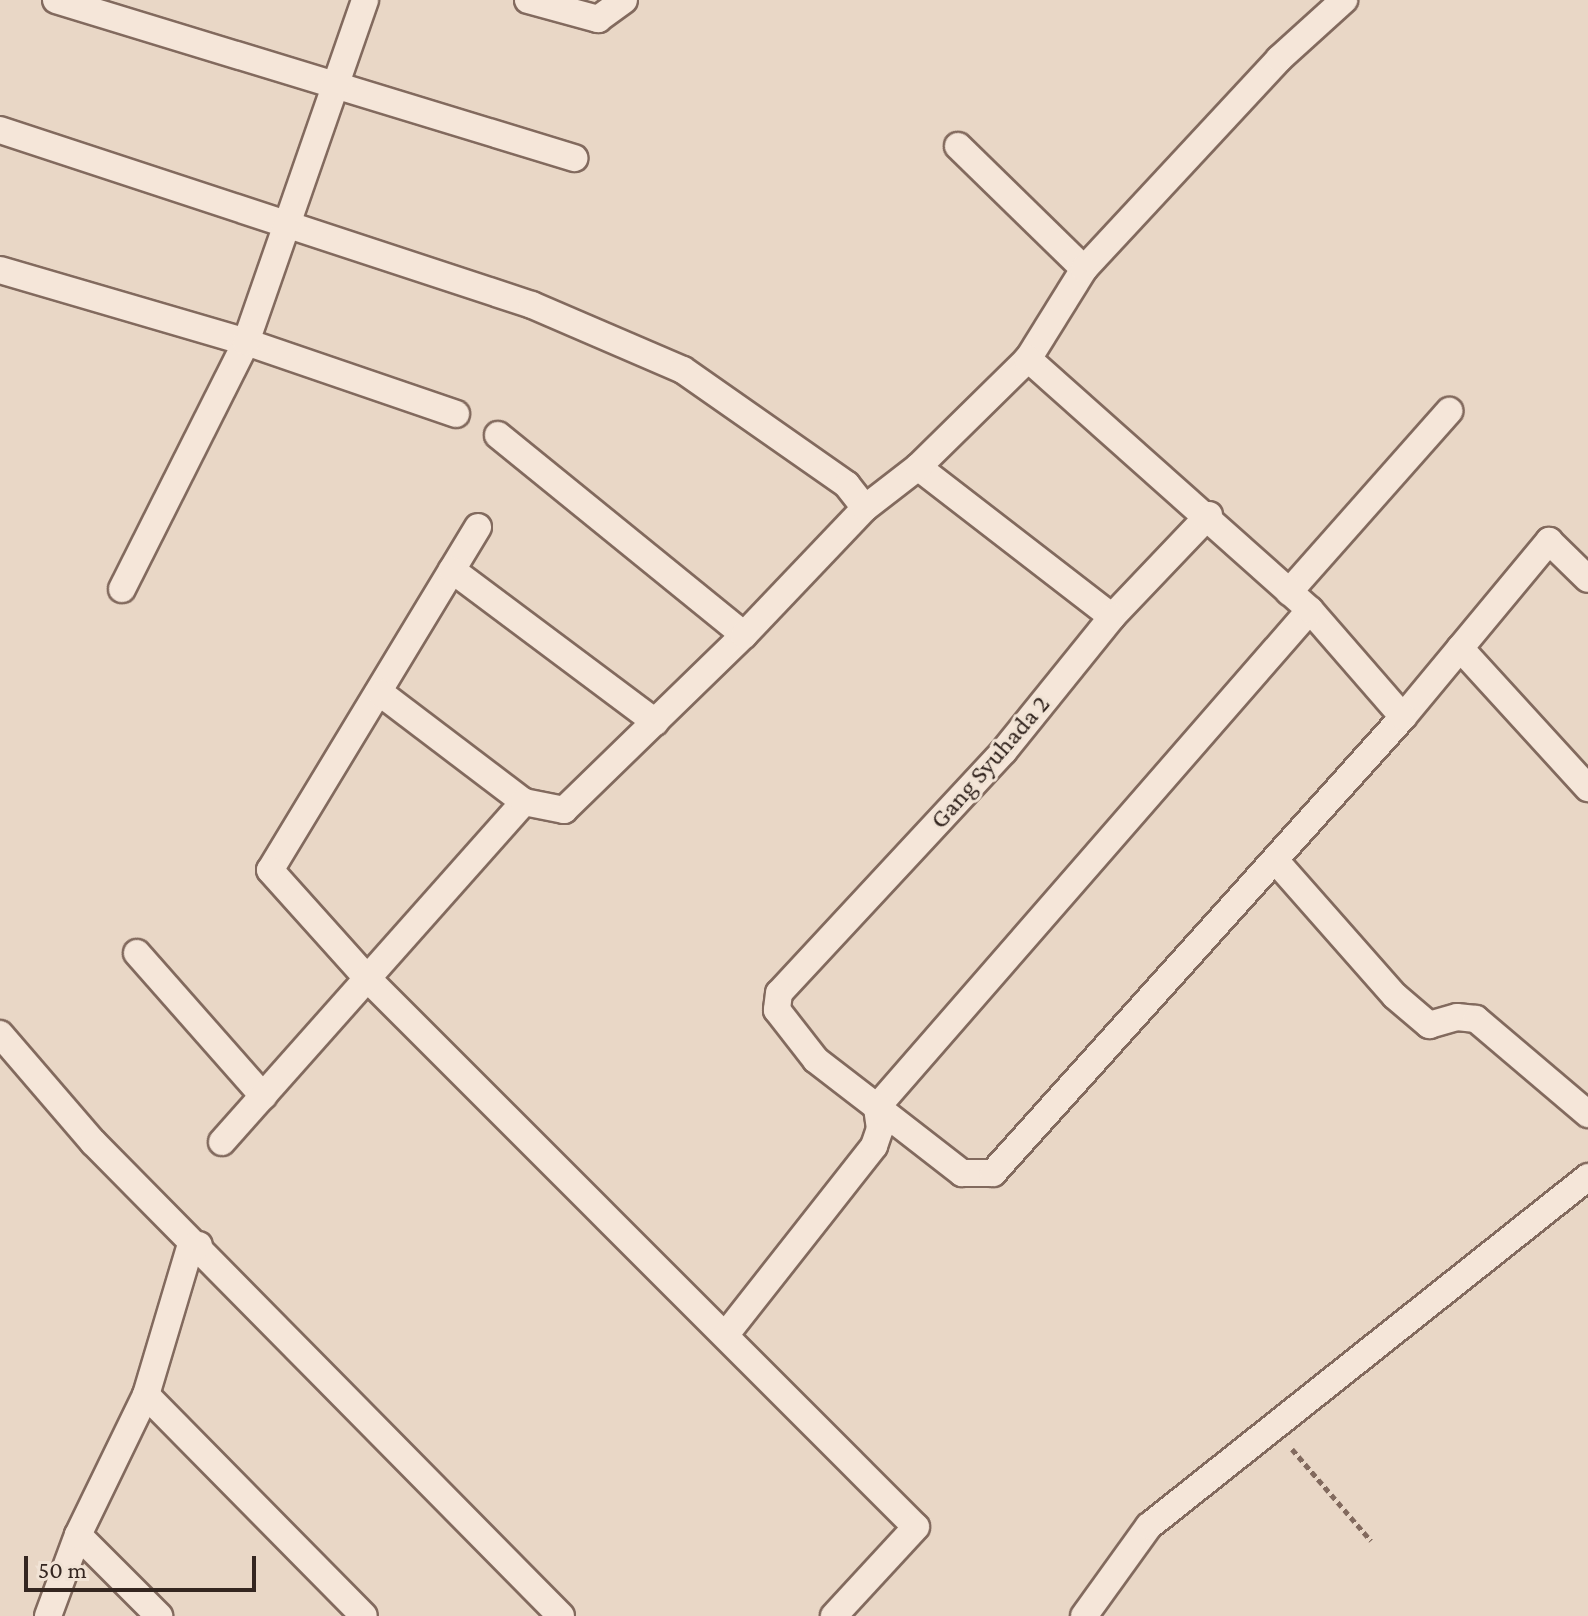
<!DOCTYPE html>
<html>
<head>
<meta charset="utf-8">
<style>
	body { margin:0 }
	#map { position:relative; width:1588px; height:1616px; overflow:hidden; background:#e9d7c6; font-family:"Crimson Pro",serif }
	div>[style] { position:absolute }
	.path>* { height:5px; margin-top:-2.5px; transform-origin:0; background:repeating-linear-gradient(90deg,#826a5e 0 6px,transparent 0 10px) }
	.roads { filter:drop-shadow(2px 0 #826a5e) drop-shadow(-2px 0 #826a5e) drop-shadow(0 2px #826a5e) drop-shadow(0 -2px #826a5e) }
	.street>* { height:26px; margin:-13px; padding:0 13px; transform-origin:13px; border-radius:13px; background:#f5e6d9 }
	span { translate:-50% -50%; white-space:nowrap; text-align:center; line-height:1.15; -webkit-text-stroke:6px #f1e3d5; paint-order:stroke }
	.street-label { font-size:26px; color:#342620 }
	.scale { position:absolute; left:24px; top:1556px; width:232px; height:36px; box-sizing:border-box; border:4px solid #342620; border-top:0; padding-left:10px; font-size:24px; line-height:28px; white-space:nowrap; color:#342620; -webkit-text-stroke:6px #f1e3d5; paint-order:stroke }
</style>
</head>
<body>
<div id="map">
	<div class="path">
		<i style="left:1292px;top:1449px;width:121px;rotate:49.3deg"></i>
	</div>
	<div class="roads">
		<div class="street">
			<i style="left:56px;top:0;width:542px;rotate:16.96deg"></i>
			<i style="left:528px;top:0;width:73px;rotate:15.2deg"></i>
			<i style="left:598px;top:19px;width:32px;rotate:-36deg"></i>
			<i style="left:0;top:130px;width:560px;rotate:18.21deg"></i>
			<i style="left:532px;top:305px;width:164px;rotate:23.3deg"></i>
			<i style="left:683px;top:370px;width:200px;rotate:35deg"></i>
			<i style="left:847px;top:485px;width:29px;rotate:52deg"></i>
			<i style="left:958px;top:146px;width:176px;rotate:44.3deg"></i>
			<i style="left:0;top:270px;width:256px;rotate:16.3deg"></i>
			<i style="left:246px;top:342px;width:222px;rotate:18.9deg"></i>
			<i style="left:498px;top:435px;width:317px;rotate:39.1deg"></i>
			<i style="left:918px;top:467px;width:245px;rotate:37.7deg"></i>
			<i style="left:1209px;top:515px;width:141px;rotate:133.6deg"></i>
			<i style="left:1112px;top:617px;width:172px;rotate:128.9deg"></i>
			<i style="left:1004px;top:751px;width:330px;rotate:132.9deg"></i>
			<i style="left:779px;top:993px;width:17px;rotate:97deg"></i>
			<i style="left:777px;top:1010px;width:63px;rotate:52deg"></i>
			<i style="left:816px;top:1060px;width:77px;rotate:37.6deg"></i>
			<i style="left:877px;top:1107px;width:659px;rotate:-48.94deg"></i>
			<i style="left:478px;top:527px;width:401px;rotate:121.2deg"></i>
			<i style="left:270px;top:870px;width:145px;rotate:48.1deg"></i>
			<i style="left:367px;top:978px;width:776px;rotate:45deg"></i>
			<i style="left:916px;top:1527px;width:121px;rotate:132.7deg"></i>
			<i style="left:452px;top:570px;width:254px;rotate:36.8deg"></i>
			<i style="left:122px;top:589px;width:276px;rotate:-63.3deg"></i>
			<i style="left:246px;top:342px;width:362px;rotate:-70.8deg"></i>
			<i style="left:1289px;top:592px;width:242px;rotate:-48.5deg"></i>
			<i style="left:1460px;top:648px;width:190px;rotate:47.6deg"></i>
			<i style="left:379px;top:692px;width:182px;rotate:37.2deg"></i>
			<i style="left:1403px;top:717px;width:229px;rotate:-50.3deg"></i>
			<i style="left:1549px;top:541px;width:54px;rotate:44.3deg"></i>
			<i style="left:1275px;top:860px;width:181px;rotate:48.6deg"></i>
			<i style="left:1395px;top:996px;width:45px;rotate:40.5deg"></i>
			<i style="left:1429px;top:1025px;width:29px;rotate:-16deg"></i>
			<i style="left:1457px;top:1017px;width:19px;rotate:6deg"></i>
			<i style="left:1476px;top:1019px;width:147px;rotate:40.3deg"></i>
			<i style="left:137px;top:953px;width:191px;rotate:48.6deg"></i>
			<i style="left:0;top:1034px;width:143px;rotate:49.3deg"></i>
			<i style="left:93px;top:1142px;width:666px;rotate:45.36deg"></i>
			<i style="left:222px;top:1142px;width:455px;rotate:-48.4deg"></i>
			<i style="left:524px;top:802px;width:41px;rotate:11.3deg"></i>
			<i style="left:564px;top:810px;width:251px;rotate:-44.2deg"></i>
			<i style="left:744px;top:635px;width:175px;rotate:-46.4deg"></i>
			<i style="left:865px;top:508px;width:67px;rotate:-37.7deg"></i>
			<i style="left:918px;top:467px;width:154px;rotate:-44.5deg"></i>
			<i style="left:1028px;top:359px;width:106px;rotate:-58.1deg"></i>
			<i style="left:1084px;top:269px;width:287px;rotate:-47.1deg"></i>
			<i style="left:1279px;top:59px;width:88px;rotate:-42.2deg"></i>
			<i style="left:727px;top:1333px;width:238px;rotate:-51.8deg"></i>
			<i style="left:874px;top:1146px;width:18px;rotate:-71deg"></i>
			<i style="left:880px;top:1129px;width:22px;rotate:-98deg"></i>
			<i style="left:877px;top:1107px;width:108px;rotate:37.8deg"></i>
			<i style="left:962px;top:1173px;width:31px"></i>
			<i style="left:993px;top:1173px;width:613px;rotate:-48.04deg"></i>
			<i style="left:1403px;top:717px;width:142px;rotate:-131deg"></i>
			<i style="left:1310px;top:610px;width:378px;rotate:-138.3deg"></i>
			<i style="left:146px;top:1395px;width:310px;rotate:45.4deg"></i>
			<i style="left:78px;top:1535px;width:115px;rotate:45deg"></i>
			<i style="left:48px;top:1616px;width:86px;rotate:-69.7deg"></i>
			<i style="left:78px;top:1535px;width:156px;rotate:-64.1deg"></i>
			<i style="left:146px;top:1395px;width:154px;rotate:-73.4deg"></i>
			<i style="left:190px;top:1247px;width:9px;rotate:-13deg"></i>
			<i style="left:1084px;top:1616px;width:111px;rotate:-54.2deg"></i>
			<i style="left:1149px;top:1526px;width:561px;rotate:-38.48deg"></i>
		</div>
	</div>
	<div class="street-label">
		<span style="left:990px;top:762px;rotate:-49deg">Gang Syuhada 2</span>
	</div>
	<div class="scale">50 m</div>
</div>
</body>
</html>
